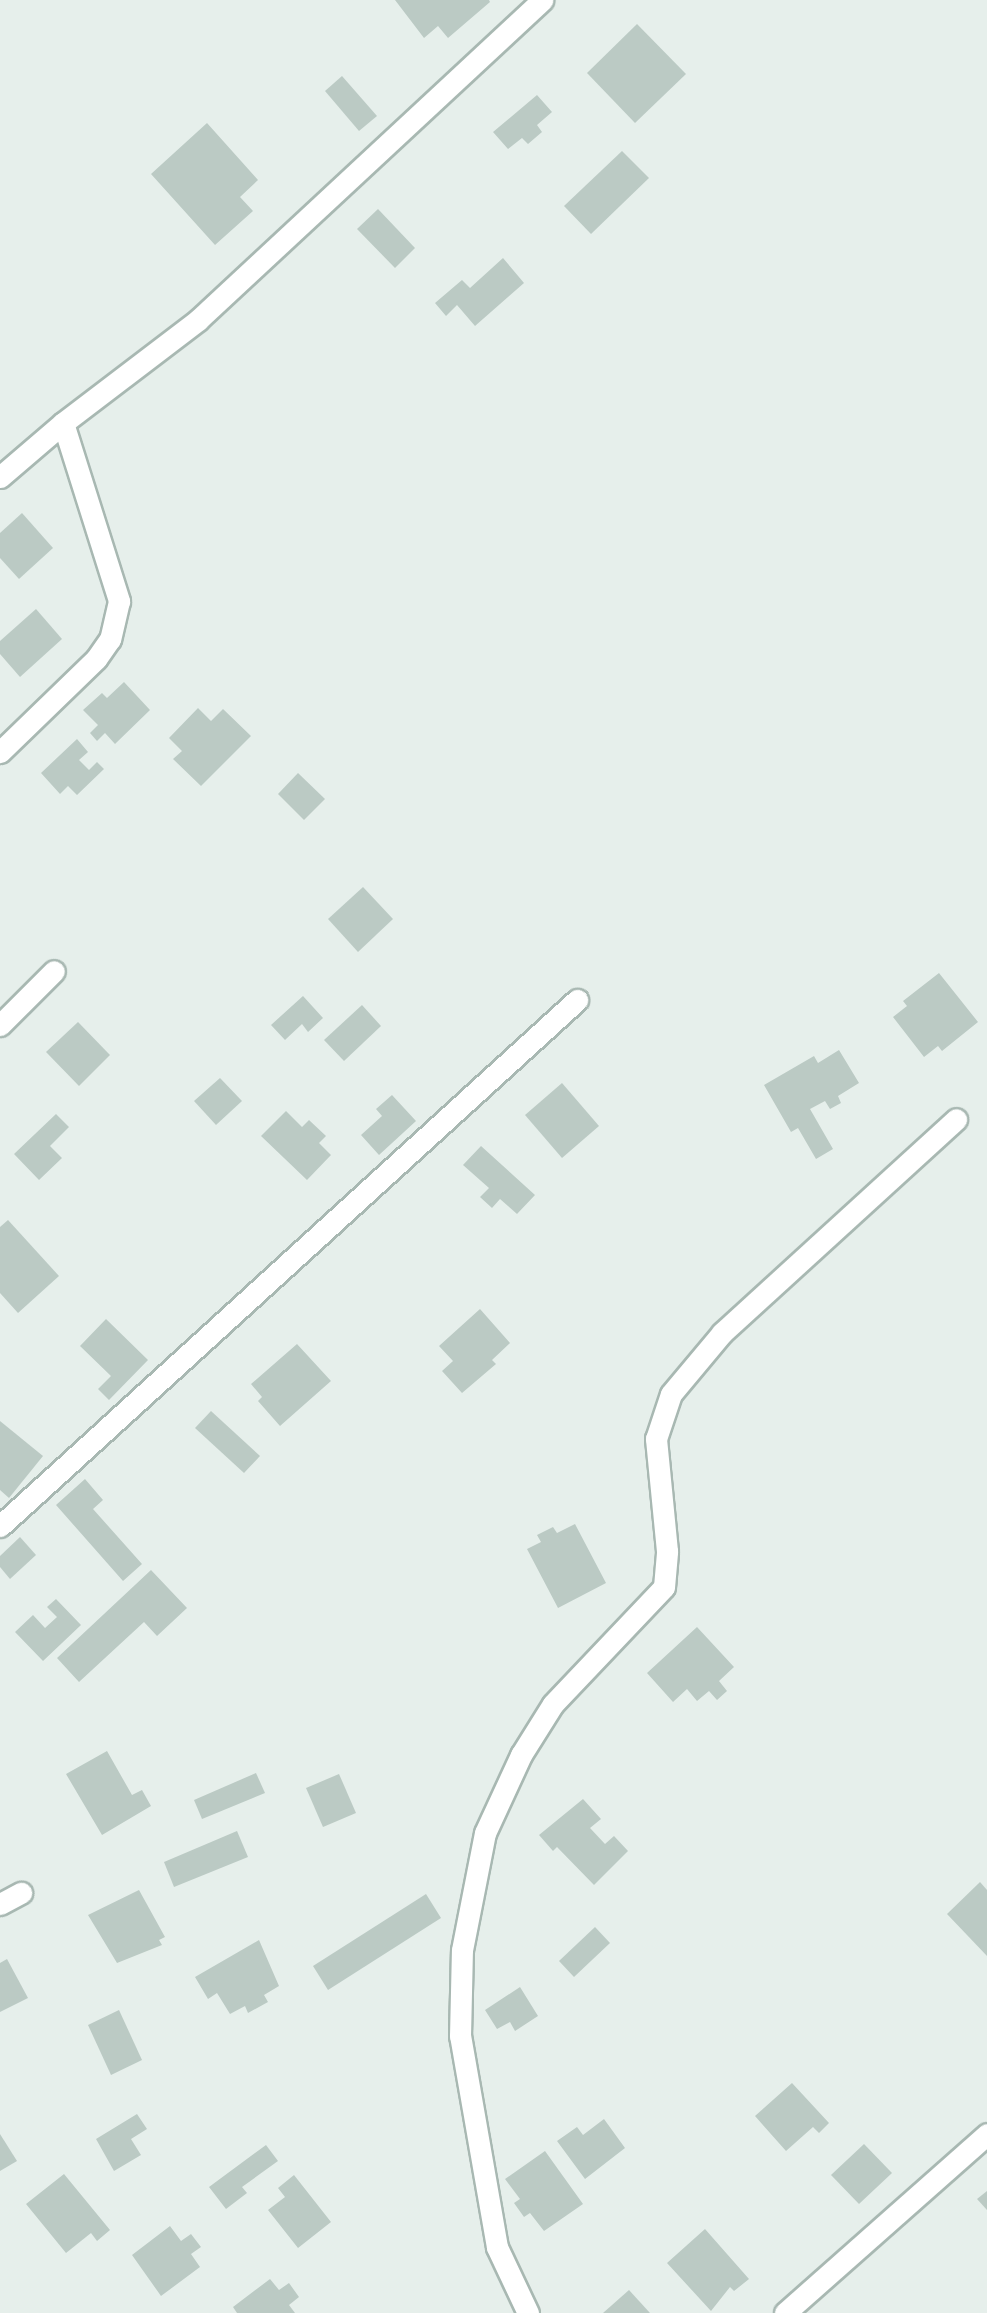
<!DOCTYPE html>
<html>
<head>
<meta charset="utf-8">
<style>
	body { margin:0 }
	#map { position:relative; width:987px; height:2313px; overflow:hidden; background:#e6efeb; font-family:Figtree,sans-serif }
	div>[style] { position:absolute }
	.building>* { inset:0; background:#bbcac4 }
	.roads { filter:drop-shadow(2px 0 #a8b8b2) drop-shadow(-2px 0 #a8b8b2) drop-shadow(0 2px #a8b8b2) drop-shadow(0 -2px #a8b8b2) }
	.minor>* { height:21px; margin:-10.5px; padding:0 10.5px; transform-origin:10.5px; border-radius:10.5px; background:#fff }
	span { translate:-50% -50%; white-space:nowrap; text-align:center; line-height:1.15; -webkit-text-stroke:6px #f7fbf9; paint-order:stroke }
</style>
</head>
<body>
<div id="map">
	<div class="building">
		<i style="clip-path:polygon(395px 0,489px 0,490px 2px,448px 38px,438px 26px,424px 38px)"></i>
		<i style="clip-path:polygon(637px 24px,686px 74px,635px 123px,587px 73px)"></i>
		<i style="clip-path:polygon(342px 76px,377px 116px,359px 131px,325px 91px)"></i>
		<i style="clip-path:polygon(537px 95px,552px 112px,537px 125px,542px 132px,528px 144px,522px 138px,508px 149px,493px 132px)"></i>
		<i style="clip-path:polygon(207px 123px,258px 180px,240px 197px,253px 211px,215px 245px,151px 174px)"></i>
		<i style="clip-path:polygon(622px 151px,649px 178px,591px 234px,564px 206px)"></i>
		<i style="clip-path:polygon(378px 209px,415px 248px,395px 268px,357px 229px)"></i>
		<i style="clip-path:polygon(503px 258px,524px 283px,475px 326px,457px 305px,446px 316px,435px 303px,462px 280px,470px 288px)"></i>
		<i style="clip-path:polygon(22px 513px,53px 548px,19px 579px,0 558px,0 533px)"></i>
		<i style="clip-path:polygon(36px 609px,62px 639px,20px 677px,0 654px,0 641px)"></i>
		<i style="clip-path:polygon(124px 682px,150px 710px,115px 744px,105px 733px,97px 741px,90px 733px,98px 725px,83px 710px,102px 693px,107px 698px)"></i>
		<i style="clip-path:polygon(198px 708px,211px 721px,223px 709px,251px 736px,201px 786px,173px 759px,182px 751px,169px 738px)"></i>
		<i style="clip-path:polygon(77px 739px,88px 752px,79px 760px,89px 770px,97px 762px,104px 769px,77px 795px,68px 786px,60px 794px,41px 773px)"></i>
		<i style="clip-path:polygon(298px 773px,325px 799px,304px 820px,278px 794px)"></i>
		<i style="clip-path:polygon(363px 887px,393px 919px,358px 952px,328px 919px)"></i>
		<i style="clip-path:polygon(939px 973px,978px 1022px,942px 1051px,938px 1046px,924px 1057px,893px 1017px,907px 1006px,903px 1001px)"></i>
		<i style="clip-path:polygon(303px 996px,323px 1018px,308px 1032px,302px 1024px,285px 1040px,271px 1025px)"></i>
		<i style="clip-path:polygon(362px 1005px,381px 1026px,344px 1061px,324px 1040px)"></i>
		<i style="clip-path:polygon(78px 1022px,110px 1055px,79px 1086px,46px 1052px)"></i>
		<i style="clip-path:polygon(839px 1050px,859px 1083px,838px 1096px,841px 1103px,830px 1109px,825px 1101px,810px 1109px,833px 1149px,816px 1159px,798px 1128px,791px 1132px,764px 1085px,814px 1056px,818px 1063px)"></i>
		<i style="clip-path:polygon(220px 1078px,242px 1101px,216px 1125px,194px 1101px)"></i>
		<i style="clip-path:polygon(562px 1083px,599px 1126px,562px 1158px,525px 1115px)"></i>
		<i style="clip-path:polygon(392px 1095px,416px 1121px,379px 1155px,361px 1135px,382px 1116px,376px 1109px)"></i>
		<i style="clip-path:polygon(286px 1111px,302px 1127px,309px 1120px,326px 1136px,319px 1143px,331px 1155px,307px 1180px,261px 1136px)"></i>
		<i style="clip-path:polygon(56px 1114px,69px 1127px,50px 1146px,62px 1158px,39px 1180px,14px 1154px)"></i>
		<i style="clip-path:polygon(481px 1146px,535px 1195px,517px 1214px,500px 1199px,492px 1208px,480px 1197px,489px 1188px,463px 1165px)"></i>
		<i style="clip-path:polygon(8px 1220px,59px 1276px,18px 1313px,0 1293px,0 1227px)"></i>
		<i style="clip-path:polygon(480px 1309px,510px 1343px,492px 1360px,496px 1364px,462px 1393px,442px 1371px,453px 1361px,439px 1346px)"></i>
		<i style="clip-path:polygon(106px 1319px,148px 1360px,109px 1400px,98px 1389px,111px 1376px,80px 1346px)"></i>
		<i style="clip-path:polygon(297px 1344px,331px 1381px,280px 1426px,258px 1401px,262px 1397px,251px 1384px)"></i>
		<i style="clip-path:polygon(211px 1411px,260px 1456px,244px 1473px,195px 1428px)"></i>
		<i style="clip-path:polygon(0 1421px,43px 1456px,9px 1498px,0 1490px)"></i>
		<i style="clip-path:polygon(85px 1479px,103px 1500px,93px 1509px,142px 1564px,123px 1581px,56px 1505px)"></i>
		<i style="clip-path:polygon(575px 1524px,606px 1583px,558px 1608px,527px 1549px,541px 1542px,537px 1535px,553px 1527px,557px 1533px)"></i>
		<i style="clip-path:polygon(20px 1537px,36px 1555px,10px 1579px,0 1567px,0 1556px)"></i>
		<i style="clip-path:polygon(151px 1570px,187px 1608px,157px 1636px,144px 1622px,79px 1682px,57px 1658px)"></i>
		<i style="clip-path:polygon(56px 1599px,81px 1625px,43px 1661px,15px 1632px,33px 1615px,45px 1628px,57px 1617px,47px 1607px)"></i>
		<i style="clip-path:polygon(697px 1627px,734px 1667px,719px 1681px,727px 1691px,717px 1700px,709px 1691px,697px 1701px,687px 1689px,673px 1702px,647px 1673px)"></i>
		<i style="clip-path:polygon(107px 1751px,132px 1795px,142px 1790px,151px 1806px,102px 1835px,66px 1774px)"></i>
		<i style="clip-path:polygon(256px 1773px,265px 1793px,202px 1819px,194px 1800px)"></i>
		<i style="clip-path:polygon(339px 1774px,356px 1813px,323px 1827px,306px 1788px)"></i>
		<i style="clip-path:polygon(583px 1799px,601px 1819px,590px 1828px,605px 1844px,614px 1836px,628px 1851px,594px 1885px,557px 1847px,553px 1851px,539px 1835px)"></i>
		<i style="clip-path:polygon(237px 1831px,248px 1857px,174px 1887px,164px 1862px)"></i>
		<i style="clip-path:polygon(980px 1882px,987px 1890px,987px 1956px,947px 1914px)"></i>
		<i style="clip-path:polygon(139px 1890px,165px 1937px,159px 1940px,162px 1945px,117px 1963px,88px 1915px)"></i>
		<i style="clip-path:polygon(426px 1894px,441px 1918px,328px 1990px,313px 1966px)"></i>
		<i style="clip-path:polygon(595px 1927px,610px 1943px,574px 1977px,559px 1961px)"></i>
		<i style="clip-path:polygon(259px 1940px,279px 1986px,264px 1995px,268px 2002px,248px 2013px,245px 2006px,230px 2014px,217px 1993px,208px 1999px,195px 1977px)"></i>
		<i style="clip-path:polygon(7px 1959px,28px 1998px,0 2012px,0 1963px)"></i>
		<i style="clip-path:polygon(520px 1987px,538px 2016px,515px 2031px,510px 2022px,497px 2029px,485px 2010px)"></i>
		<i style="clip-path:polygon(119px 2010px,142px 2060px,111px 2075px,88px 2025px)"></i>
		<i style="clip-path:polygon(792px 2083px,829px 2123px,819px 2133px,813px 2127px,786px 2151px,755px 2116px)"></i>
		<i style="clip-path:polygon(137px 2114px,147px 2129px,131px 2139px,141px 2155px,114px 2171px,96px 2139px)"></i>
		<i style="clip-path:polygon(604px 2119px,625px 2148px,585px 2179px,557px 2141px,577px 2127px,583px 2135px)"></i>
		<i style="clip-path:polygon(0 2134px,17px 2161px,0 2171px)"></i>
		<i style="clip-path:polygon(864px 2144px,892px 2173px,859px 2204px,831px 2175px)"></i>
		<i style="clip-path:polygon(266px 2145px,278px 2161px,242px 2187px,247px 2193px,226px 2209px,209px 2187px)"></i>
		<i style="clip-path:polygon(545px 2151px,583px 2204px,544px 2231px,530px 2213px,524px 2217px,514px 2203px,520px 2199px,505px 2179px)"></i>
		<i style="clip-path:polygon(64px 2174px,110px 2230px,97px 2241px,91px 2233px,66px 2253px,26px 2204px)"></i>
		<i style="clip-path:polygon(294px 2175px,331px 2222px,298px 2248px,268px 2210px,285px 2197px,278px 2188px)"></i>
		<i style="clip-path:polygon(987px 2191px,987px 2210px,977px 2199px)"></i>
		<i style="clip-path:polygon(170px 2226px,181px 2241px,191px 2234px,201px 2247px,191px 2254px,200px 2267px,161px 2296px,132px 2255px)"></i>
		<i style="clip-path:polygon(705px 2229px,749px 2279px,734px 2291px,730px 2287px,711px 2311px,667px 2263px)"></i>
		<i style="clip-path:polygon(270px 2279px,279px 2290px,289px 2283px,299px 2297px,289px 2305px,295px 2313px,237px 2313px,233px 2307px)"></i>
		<i style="clip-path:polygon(629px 2290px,650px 2313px,603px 2313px)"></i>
	</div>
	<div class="roads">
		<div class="minor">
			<i style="left:63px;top:423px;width:170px;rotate:-37.3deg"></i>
			<i style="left:198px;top:320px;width:470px;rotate:-42.9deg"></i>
			<i style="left:0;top:477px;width:83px;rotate:-40.6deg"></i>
			<i style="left:63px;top:423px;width:187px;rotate:72.5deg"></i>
			<i style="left:119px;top:601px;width:39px;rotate:103deg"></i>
			<i style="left:110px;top:639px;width:24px;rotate:125deg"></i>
			<i style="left:96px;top:659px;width:134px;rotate:135.9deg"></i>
			<i style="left:0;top:1025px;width:76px;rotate:-45deg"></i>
			<i style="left:0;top:1526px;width:781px;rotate:-42.35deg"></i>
			<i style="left:0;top:1904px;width:24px;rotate:-28deg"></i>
			<i style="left:528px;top:2313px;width:73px;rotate:-115.2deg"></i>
			<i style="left:497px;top:2247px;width:214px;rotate:-99.9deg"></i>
			<i style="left:460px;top:2036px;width:86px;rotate:-88.7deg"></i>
			<i style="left:462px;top:1950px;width:119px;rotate:-78.9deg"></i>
			<i style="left:485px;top:1833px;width:86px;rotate:-65.2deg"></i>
			<i style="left:521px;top:1755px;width:60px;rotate:-57.9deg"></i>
			<i style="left:553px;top:1704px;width:161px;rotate:-46.5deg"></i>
			<i style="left:664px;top:1587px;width:36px;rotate:-85deg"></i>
			<i style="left:667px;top:1551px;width:113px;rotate:-95.6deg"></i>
			<i style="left:656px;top:1439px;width:47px;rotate:-71.6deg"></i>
			<i style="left:671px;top:1394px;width:80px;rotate:-50.1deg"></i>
			<i style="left:722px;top:1333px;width:317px;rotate:-42.4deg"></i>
			<i style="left:785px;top:2313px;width:270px;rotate:-41.5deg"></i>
		</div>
	</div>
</div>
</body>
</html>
